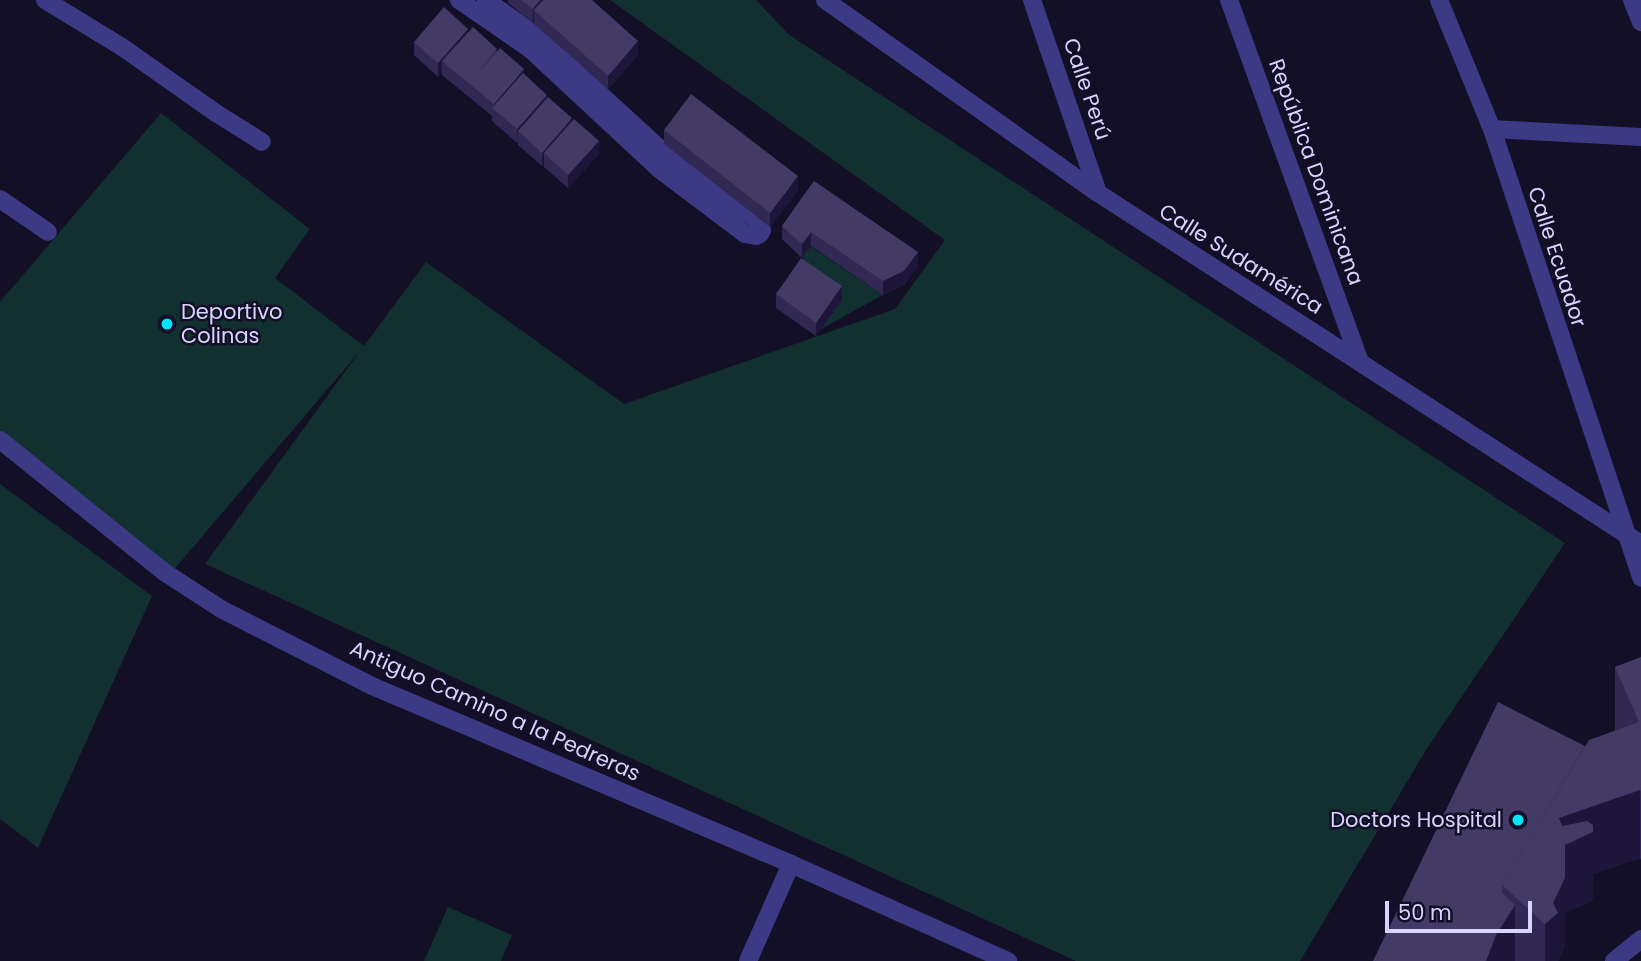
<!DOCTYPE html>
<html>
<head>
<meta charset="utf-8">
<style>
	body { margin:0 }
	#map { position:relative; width:1641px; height:961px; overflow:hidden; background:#130f26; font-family:Poppins,sans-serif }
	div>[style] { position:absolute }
	.green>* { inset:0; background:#12302f }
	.minor>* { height:18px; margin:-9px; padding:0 9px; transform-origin:9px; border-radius:9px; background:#3d3a85 }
	.wall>* { inset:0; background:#312854 }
	.shaded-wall>* { inset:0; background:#1d163a }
	.building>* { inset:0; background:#433a66 }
	.dots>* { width:19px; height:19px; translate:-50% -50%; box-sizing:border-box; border:4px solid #130f26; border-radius:50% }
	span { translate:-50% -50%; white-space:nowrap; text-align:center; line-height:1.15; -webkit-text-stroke:5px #130f26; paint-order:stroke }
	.street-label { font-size:21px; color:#d9d4ff }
	.poi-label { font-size:21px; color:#d9d4ff }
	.left { translate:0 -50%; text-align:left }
	.right { translate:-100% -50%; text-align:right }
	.scale { position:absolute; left:1385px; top:901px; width:147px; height:32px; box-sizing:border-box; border:4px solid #d9d4ff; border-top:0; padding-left:9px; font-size:21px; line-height:24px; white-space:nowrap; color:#d9d4ff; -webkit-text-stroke:5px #130f26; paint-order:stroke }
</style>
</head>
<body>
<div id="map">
	<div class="green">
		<i style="clip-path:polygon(610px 0,756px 0,788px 34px,1565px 543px,1426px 750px,1300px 961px,1076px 961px,205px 564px,360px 351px,172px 572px,0 433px,0 302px,161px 113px,310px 229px,275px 278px,364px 346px,426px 262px,624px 404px,895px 309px,945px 240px)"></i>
		<i style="clip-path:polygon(810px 246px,883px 295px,821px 329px,791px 275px)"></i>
		<i style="clip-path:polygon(0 484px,152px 596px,38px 848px,0 819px)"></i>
		<i style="clip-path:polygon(448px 907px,512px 935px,501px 961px,424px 961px)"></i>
	</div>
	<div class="minor">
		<i style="left:45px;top:0;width:90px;rotate:31.4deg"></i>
		<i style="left:122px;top:47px;width:115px;rotate:35.1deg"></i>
		<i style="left:216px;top:113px;width:54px;rotate:32.2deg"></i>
		<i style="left:459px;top:0;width:86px;rotate:34.6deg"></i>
		<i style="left:530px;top:49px;width:176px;rotate:42.9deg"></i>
		<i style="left:659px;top:169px;width:108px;rotate:37.1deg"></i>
		<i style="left:745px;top:234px;width:11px;rotate:10deg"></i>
		<i style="left:756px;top:236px;width:4px;rotate:-27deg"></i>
		<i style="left:760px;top:234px;width:4px;rotate:-63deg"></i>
		<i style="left:762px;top:230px;width:10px;rotate:-114deg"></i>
		<i style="left:758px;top:221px;width:105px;rotate:-144.7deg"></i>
		<i style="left:672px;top:160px;width:182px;rotate:-137.5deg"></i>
		<i style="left:538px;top:37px;width:64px;rotate:-144.6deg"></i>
		<i style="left:825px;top:0;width:334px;rotate:35.3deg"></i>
		<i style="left:1098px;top:193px;width:647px;rotate:32.88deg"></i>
		<i style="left:1032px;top:0;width:204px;rotate:71.1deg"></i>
		<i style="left:1229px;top:0;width:382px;rotate:70.1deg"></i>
		<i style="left:1439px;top:0;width:139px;rotate:67.7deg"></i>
		<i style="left:1492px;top:129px;width:473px;rotate:71.6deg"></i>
		<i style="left:1632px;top:0;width:24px;rotate:68deg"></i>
		<i style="left:1492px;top:129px;width:149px;rotate:3.1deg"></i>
		<i style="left:0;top:199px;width:58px;rotate:34.5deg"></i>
		<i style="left:0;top:440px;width:211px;rotate:38.8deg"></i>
		<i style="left:164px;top:572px;width:68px;rotate:33deg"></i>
		<i style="left:221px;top:609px;width:169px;rotate:27deg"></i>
		<i style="left:372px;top:686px;width:455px;rotate:23deg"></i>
		<i style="left:791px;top:864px;width:238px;rotate:24.1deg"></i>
		<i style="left:748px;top:961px;width:106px;rotate:-66.1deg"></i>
		<i style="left:1614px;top:961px;width:35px;rotate:-39deg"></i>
	</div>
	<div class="wall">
		<i style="clip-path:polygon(508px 0,592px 0,638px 55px,608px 89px,534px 24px,534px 21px,533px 23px,508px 3px)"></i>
		<i style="clip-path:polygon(468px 32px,497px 51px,524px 74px,547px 98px,572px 121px,599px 154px,568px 188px,544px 167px,544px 164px,542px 166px,518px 145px,518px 142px,517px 143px,492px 121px,492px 116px,442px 75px,442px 72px,438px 77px,414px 55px,414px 42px)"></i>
		<i style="clip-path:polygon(664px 130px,798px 190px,770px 227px,664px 144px)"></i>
		<i style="clip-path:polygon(814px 181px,918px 266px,904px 285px,883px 295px,811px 246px,802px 258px,782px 239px,782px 226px)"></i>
		<i style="clip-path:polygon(776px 294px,842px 300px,816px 336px,776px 308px)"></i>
		<i style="clip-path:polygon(1641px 657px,1641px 860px,1640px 858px,1593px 874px,1593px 900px,1565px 913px,1565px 946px,1558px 961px,1373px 961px,1585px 746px,1615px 731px,1615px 667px)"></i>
	</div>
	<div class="shaded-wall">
		<i style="clip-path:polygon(540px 0,551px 0,534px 10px,534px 21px,533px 23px,533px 9px)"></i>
		<i style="clip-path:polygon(468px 29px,468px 43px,442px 61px,442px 72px,438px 77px,438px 63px)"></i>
		<i style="clip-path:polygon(638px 41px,638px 55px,608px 89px,608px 76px)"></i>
		<i style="clip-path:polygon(524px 69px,524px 83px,494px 109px,494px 104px)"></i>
		<i style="clip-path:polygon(547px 95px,547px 109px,518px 131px,517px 143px,517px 129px)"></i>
		<i style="clip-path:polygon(572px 118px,572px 132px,544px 153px,544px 164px,542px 166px,542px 153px)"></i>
		<i style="clip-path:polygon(599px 141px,599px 154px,568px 188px,568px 175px)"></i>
		<i style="clip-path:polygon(798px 176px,798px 190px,770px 227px,770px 213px)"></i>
		<i style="clip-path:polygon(811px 232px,811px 246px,802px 258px,802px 244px)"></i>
		<i style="clip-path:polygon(918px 252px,918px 266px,904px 285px,883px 295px,883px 281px)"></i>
		<i style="clip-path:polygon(842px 286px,842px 300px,816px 336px,816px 323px)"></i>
		<i style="clip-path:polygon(1589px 748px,1640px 790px,1640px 858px,1593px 874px,1593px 900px,1565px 913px,1565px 946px,1558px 961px,1545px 961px,1545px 924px,1553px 903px,1505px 888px)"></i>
		<i style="clip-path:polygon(1515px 905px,1515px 961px,1486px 961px,1496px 935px)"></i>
	</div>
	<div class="building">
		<i style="clip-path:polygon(521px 0,540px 0,533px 9px)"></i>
		<i style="clip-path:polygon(543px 0,592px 0,638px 41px,608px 76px,534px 10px)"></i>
		<i style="clip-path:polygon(444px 7px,468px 29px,438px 63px,414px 42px)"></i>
		<i style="clip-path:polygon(473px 27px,497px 49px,474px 77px,500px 48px,524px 69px,494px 104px,442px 61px)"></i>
		<i style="clip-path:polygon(523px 73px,547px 95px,517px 129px,492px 108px)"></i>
		<i style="clip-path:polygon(691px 94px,798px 176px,770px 213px,664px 130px)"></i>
		<i style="clip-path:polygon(548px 97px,572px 118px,542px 153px,518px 131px)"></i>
		<i style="clip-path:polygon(574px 119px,599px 141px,568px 175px,544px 153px)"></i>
		<i style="clip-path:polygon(814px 181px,918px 252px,904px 271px,883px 281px,811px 232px,802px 244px,782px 226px)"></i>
		<i style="clip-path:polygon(801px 258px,842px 286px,816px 323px,776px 294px)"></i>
		<i style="clip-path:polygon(1641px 657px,1641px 792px,1640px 790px,1559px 818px,1562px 826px,1587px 821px,1593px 825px,1593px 832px,1565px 845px,1565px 878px,1553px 903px,1558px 913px,1545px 924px,1502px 885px,1589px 740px,1639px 722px,1615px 667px)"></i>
		<i style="clip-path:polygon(1498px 702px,1585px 746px,1502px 885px,1502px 893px,1515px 905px,1496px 935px,1486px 961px,1373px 961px)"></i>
	</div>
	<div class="dots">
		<i style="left:167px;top:324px;background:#00e5ff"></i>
		<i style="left:1518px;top:820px;background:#00e5ff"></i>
	</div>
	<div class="street-label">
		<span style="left:1087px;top:89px;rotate:71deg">Calle Perú</span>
		<span style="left:1316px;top:172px;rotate:70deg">República Dominicana</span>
		<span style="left:1557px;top:257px;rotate:72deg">Calle Ecuador</span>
		<span style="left:1241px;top:259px;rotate:32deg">Calle Sudamérica</span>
		<span style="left:495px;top:711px;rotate:24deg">Antiguo Camino a la Pedreras</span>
	</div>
	<div class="poi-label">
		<span class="left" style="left:181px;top:324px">Deportivo<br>Colinas</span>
		<span class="right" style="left:1502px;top:820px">Doctors Hospital</span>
	</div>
	<div class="scale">50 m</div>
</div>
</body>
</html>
